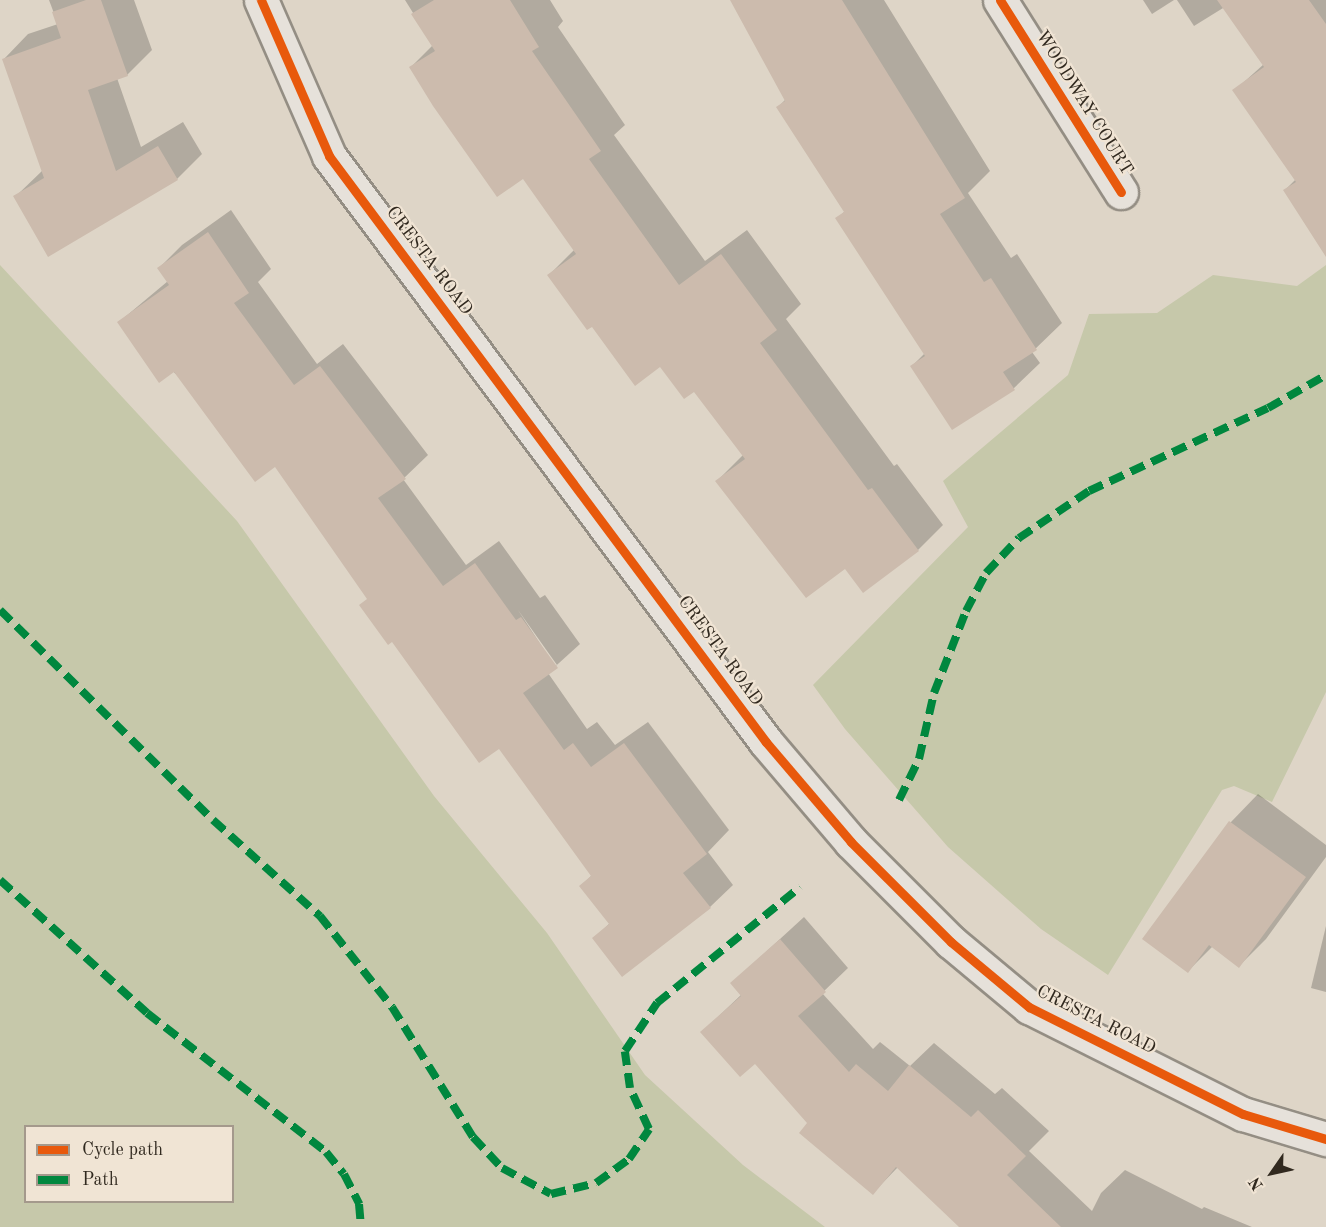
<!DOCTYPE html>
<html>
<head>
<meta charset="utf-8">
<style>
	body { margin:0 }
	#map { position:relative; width:1326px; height:1227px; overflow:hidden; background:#ded5c7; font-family:"Old Standard TT",serif }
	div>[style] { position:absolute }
	.green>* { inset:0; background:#c6c8aa }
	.shadow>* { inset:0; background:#0003 }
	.building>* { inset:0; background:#ccbbad }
	.roads { filter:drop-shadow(2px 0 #948e84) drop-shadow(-2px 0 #948e84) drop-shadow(0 2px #948e84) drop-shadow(0 -2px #948e84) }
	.minor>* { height:33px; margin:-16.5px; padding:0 16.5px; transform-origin:16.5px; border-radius:16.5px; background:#e6e1da }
	.tertiary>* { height:33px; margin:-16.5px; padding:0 16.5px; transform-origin:16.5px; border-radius:16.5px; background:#e6e1da }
	.quiet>* { height:8px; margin-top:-4px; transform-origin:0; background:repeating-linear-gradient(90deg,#00873e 0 15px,transparent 0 23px) }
	.cycleway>* { height:9px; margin:-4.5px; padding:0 4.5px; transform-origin:4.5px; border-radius:4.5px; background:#e8590c }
	span { translate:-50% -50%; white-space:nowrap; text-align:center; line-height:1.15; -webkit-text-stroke:4.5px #f0e4d4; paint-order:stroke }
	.street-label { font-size:18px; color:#31291f }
	.legend { position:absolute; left:24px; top:1125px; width:210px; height:78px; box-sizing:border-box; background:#f0e4d4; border:2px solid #a4998c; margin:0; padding:8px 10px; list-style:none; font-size:18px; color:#31291f }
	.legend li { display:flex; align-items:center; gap:12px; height:30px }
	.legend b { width:30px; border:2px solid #a4998c }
	.north { position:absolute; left:1242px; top:1143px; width:60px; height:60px; -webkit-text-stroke:4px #f0e4d4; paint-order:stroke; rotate:236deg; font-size:16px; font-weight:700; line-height:24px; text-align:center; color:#31291f }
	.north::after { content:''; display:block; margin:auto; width:21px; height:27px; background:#31291f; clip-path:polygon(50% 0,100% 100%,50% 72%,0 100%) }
</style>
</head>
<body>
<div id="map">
	<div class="green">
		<i style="clip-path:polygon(evenodd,0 265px,237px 521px,434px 796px,547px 933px,645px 1075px,743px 1165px,825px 1227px,0 1227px,0 265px,232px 1126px,232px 1202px,26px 1202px,26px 1126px,232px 1126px)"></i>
		<i style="clip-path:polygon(1326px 265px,1326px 692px,1272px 802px,1234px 786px,1222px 790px,1108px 975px,1041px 929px,948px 847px,845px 729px,813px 685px,968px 527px,943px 481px,1068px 375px,1089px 314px,1157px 313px,1213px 275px,1297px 286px)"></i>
	</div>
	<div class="shadow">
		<i style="clip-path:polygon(49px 0,134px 0,152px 50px,127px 75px,117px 78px,141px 147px,183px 122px,202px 154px,177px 179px,49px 255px,15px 197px,43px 170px,4px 59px,28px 34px,58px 24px)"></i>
		<i style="clip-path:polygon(405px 0,550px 0,563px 21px,558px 27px,625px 125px,614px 135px,705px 261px,747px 230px,801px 304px,786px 319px,894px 466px,897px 464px,943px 525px,918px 550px,845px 567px,717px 481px,743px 455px,694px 390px,661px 365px,592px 325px,549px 275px,575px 249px,523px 177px,411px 67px,433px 45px)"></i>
		<i style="clip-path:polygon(732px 0,884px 0,990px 171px,968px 193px,1011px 258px,1017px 254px,1062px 323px,1032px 352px,1040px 363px,1014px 388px,952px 428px,912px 366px,925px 353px,837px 219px,845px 211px,778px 107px,786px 99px)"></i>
		<i style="clip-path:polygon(1143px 0,1174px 0,1152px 14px)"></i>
		<i style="clip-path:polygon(1177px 0,1236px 0,1194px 26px)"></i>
		<i style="clip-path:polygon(1288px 0,1326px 0,1326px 244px,1285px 190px,1296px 179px,1234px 91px,1264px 64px)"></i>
		<i style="clip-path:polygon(evenodd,231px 210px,271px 269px,258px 282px,317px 364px,343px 344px,428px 455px,403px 479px,466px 565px,499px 541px,540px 598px,545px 595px,580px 644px,548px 673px,587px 729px,597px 722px,615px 745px,648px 722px,729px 830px,708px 852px,733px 885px,710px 907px,594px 938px,610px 923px,581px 886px,592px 875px,500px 747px,368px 598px,275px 465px,119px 322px,168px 281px,159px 268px,182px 245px,231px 210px,518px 610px,557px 665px,554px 665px,518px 610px)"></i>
		<i style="clip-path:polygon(1258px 794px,1326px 845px,1326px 857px,1266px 939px,1239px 966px,1213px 946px,1188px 971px,1144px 939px,1231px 822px)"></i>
		<i style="clip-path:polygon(804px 917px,848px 968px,822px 993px,873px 1049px,880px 1042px,910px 1066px,934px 1043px,995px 1094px,1002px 1088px,1049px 1131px,1029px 1151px,1092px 1211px,1101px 1193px,1125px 1170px,1202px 1209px,1204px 1207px,1252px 1227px,961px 1227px,898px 1167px,873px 1193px,755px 1061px,702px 1032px,742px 994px,732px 983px)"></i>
		<i style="clip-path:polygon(1326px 926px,1326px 992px,1311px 988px)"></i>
	</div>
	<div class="building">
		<i style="clip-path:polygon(86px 0,101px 0,128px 76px,88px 90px,116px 171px,158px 146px,178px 180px,48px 257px,13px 196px,44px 178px,2px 59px,61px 38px,52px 12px)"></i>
		<i style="clip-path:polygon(434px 0,510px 0,539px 47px,532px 51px,601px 151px,589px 159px,679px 285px,721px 254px,777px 330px,760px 343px,868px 490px,872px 488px,919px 551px,863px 593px,845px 569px,806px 598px,715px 481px,745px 459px,694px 392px,684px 399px,660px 367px,635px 386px,592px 327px,587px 330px,547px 275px,576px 254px,523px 179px,497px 197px,433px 106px,409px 67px,435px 51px,411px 14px)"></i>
		<i style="clip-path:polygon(730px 0,842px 0,965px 198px,940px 214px,984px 282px,991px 278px,1037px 350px,1003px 372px,1015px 390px,952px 430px,910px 366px,925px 356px,835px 218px,844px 212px,776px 107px,785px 101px)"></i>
		<i style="clip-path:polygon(1217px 0,1309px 0,1326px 24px,1326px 257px,1283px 190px,1296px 182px,1232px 90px,1264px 67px)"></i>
		<i style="clip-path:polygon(208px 232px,249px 293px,234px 303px,294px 385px,320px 366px,406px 479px,378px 498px,443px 586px,475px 563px,516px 620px,521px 617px,558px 668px,523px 693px,564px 750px,573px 743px,591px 767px,624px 743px,707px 854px,683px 873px,711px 908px,622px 977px,592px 938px,609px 924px,579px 886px,591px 876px,499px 749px,479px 763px,392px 642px,388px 645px,359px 605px,367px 599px,275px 467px,255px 482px,174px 372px,159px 383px,117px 322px,169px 285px,157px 268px)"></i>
		<i style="clip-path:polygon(1229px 821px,1306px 877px,1239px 968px,1209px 945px,1188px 973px,1142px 939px)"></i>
		<i style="clip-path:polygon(780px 939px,826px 992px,798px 1016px,849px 1072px,856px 1064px,888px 1091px,909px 1065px,971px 1117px,978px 1110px,1026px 1156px,1007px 1175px,1061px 1227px,959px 1227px,896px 1167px,873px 1195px,799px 1133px,807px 1123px,755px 1064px,740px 1077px,700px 1032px,741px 996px,730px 983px)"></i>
	</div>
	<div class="roads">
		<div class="minor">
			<i style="left:1000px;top:0;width:227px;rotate:57.8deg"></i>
		</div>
		<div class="tertiary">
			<i style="left:261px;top:0;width:170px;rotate:66.4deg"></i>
			<i style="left:329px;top:156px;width:731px;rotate:53.29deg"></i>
			<i style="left:766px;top:742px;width:131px;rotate:49.6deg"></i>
			<i style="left:851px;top:842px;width:141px;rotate:45deg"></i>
			<i style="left:951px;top:942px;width:102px;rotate:39.8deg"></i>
			<i style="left:1029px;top:1007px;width:239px;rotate:26.6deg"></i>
			<i style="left:1243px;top:1114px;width:87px;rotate:16.8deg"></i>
		</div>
	</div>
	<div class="quiet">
		<i style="left:0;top:610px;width:299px;rotate:44.6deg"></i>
		<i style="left:213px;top:820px;width:144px;rotate:41.9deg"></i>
		<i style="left:320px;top:916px;width:116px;rotate:51.6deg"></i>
		<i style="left:392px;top:1007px;width:153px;rotate:58.1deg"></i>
		<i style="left:473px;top:1137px;width:42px;rotate:46.9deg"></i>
		<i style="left:502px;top:1168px;width:55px;rotate:28deg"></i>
		<i style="left:551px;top:1194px;width:46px;rotate:-13.7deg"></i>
		<i style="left:596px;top:1183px;width:41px;rotate:-36deg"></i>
		<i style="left:629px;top:1159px;width:36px;rotate:-56deg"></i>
		<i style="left:649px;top:1129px;width:45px;rotate:-114.9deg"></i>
		<i style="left:630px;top:1088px;width:37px;rotate:-98deg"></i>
		<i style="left:625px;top:1051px;width:58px;rotate:-56.3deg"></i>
		<i style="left:657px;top:1003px;width:184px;rotate:-39deg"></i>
		<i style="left:899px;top:800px;width:46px;rotate:-64deg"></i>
		<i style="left:919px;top:759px;width:68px;rotate:-77.2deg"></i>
		<i style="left:934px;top:693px;width:88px;rotate:-68.7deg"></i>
		<i style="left:966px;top:611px;width:43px;rotate:-62.2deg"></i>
		<i style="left:986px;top:573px;width:48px;rotate:-46.7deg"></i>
		<i style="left:1019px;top:538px;width:84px;rotate:-33.9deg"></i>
		<i style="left:1089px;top:491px;width:197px;rotate:-24.9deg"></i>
		<i style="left:1268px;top:408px;width:67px;rotate:-29.6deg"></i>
		<i style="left:0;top:880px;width:198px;rotate:42.1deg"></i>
		<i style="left:147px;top:1013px;width:227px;rotate:37.8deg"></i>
		<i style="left:326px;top:1152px;width:28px;rotate:51deg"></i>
		<i style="left:344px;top:1174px;width:34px;rotate:63deg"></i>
		<i style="left:359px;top:1204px;width:23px;rotate:85deg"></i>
	</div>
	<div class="cycleway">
		<i style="left:261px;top:0;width:170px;rotate:66.4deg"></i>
		<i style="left:329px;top:156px;width:731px;rotate:53.29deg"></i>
		<i style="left:766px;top:742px;width:131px;rotate:49.6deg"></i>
		<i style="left:851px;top:842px;width:141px;rotate:45deg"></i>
		<i style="left:951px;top:942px;width:102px;rotate:39.8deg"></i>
		<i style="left:1029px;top:1007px;width:239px;rotate:26.6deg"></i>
		<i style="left:1243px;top:1114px;width:87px;rotate:16.8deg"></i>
		<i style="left:1000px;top:0;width:227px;rotate:57.8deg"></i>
	</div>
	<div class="street-label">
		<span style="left:1084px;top:103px;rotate:58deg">WOODWAY COURT</span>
		<span style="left:429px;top:261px;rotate:53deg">CRESTA ROAD</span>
		<span style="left:720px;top:651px;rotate:54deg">CRESTA ROAD</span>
		<span style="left:1096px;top:1020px;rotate:27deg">CRESTA ROAD</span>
	</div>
	<ul class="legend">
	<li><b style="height:8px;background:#e8590c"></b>Cycle path</li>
	<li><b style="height:8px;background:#00873e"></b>Path</li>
	</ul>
	<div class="north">N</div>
</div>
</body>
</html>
